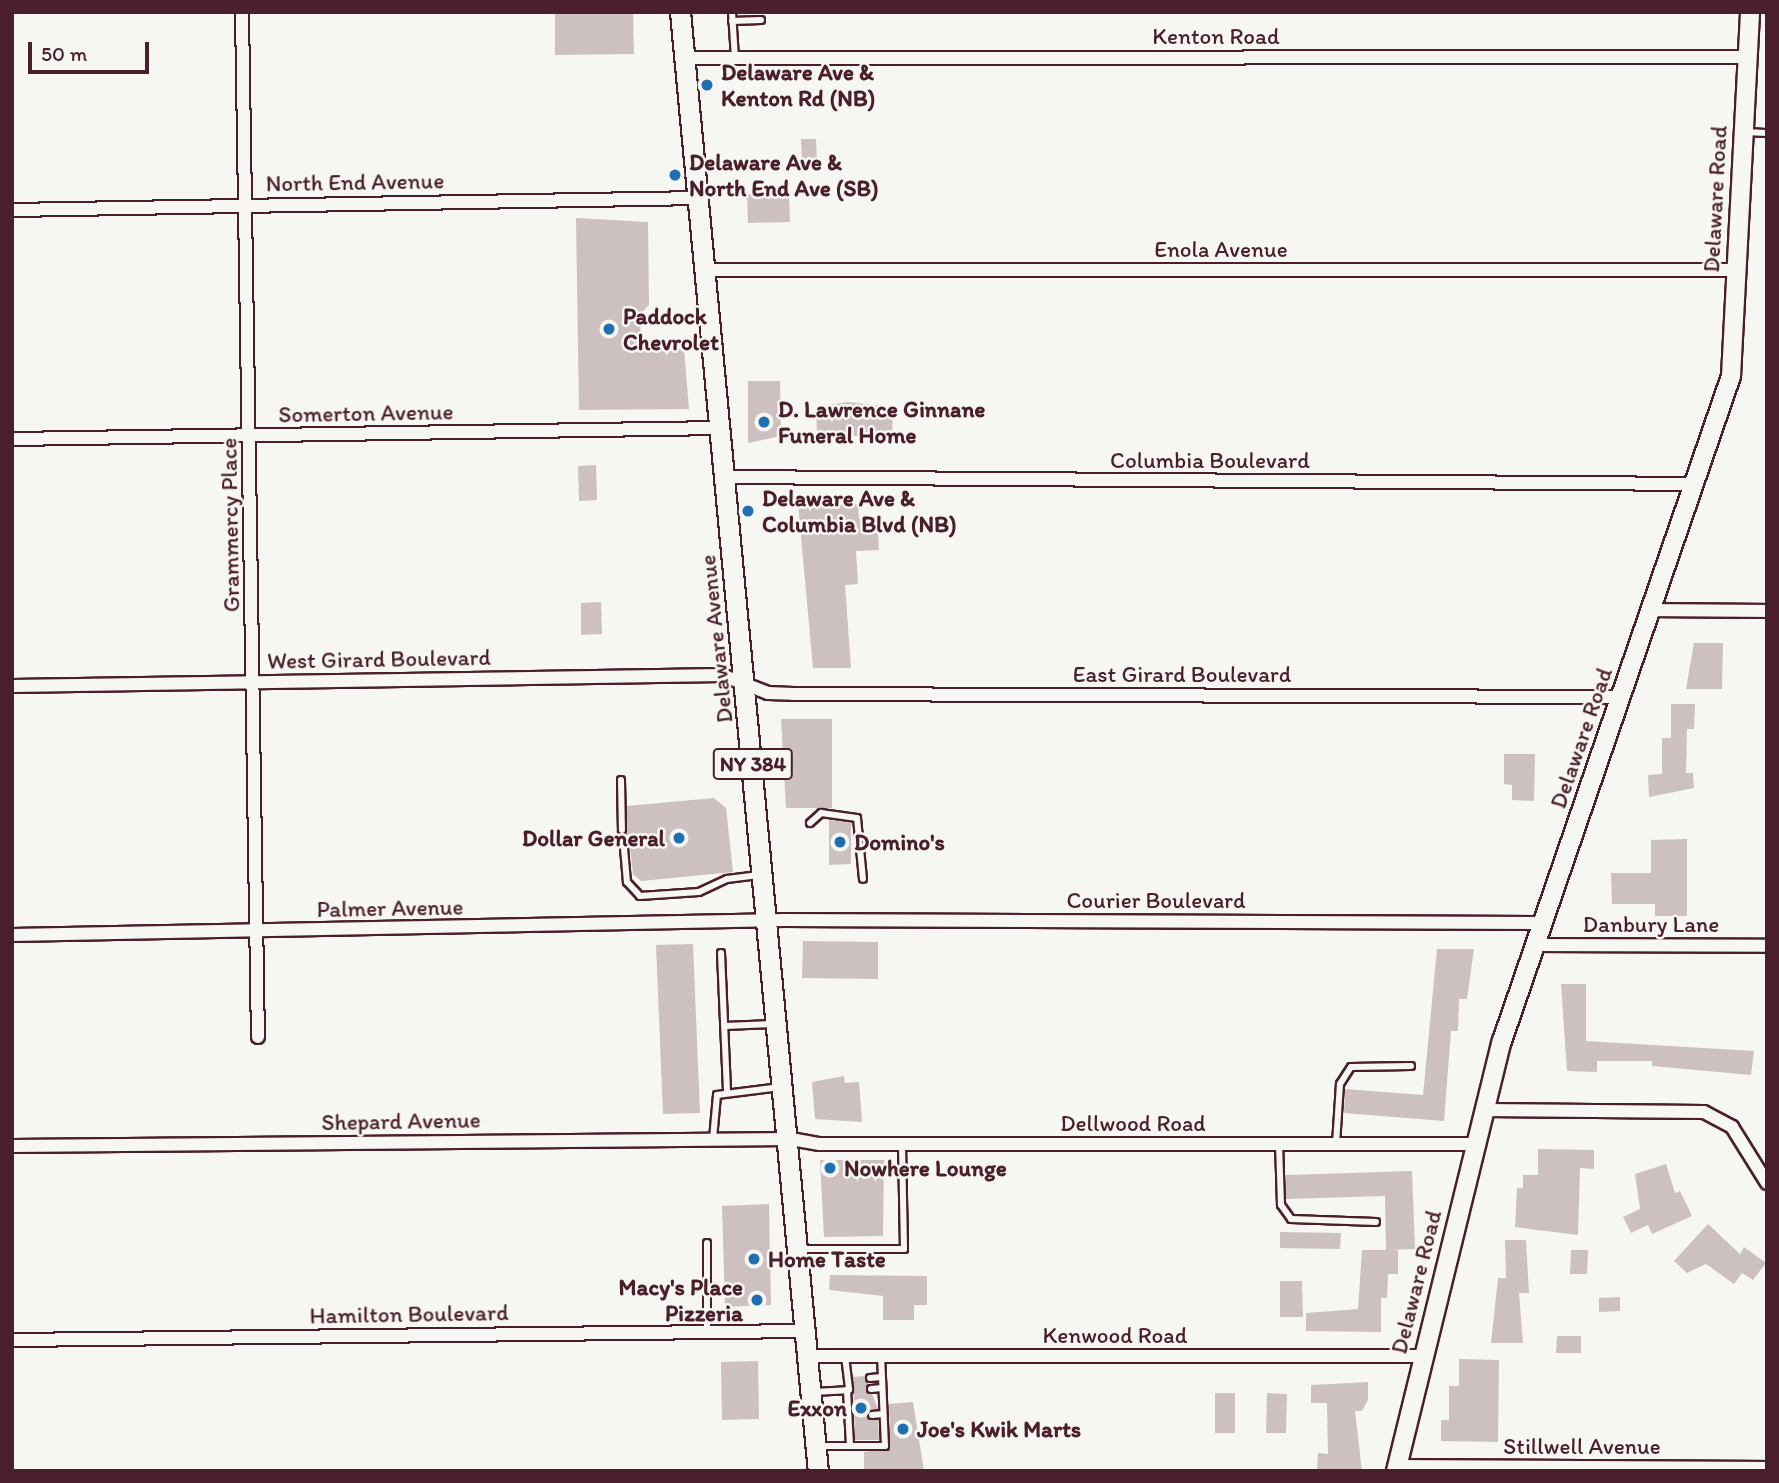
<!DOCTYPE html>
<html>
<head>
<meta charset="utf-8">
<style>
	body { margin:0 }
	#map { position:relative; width:1779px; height:1483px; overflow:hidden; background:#f6f6f2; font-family:Itim,sans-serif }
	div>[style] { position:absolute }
	.building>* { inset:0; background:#ccc1c0 }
	.roads { filter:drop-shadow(2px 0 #4a1f2b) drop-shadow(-2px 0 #4a1f2b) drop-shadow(0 2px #4a1f2b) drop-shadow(0 -2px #4a1f2b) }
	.lane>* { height:6px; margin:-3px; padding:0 3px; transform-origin:3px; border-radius:3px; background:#f6f6f2 }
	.street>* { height:12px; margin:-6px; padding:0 6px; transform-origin:6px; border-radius:6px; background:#f6f6f2 }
	.secondary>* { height:18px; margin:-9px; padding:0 9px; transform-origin:9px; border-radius:9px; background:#f6f6f2 }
	.primary>* { height:19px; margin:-9.5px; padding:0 9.5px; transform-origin:9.5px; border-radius:9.5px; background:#f6f6f2 }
	.dots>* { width:19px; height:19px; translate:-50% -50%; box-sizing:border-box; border:4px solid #f6f6f2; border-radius:50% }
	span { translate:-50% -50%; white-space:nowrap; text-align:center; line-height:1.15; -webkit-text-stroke:5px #f6f6f2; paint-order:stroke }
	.shield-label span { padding:2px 5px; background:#f6f6f2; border:2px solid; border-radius:5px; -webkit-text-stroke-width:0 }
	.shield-label { font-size:21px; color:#4a1f2b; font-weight:700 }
	.street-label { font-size:23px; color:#4a1f2b }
	.poi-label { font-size:23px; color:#4a1f2b; font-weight:700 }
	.left { translate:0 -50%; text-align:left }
	.right { translate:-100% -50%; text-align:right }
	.frame { position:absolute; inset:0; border:14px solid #4a1f2b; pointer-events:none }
	.scale { position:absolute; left:28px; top:42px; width:121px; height:32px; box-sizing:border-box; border:4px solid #4a1f2b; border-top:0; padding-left:9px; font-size:21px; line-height:24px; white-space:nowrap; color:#4a1f2b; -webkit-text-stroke:5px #f6f6f2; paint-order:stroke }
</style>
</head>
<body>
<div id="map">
	<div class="building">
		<i style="clip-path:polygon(555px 12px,633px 12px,634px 54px,555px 55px)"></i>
		<i style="clip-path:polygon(801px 139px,816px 139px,817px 164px,802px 164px)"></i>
		<i style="clip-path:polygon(789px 193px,790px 222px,748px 223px,747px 194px)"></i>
		<i style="clip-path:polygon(576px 218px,648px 222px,649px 305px,640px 314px,641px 349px,684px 349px,689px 409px,579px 410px)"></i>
		<i style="clip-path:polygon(748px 381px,780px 381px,781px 436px,748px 443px)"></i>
		<i style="clip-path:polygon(848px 402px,893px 407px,892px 437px,817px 435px,816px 407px)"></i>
		<i style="clip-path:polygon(596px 465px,597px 500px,579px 501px,578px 466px)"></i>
		<i style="clip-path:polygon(798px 504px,858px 504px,859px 519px,877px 518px,879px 550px,856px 551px,858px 584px,845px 585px,851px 668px,813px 668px)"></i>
		<i style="clip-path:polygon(601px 602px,602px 634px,581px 635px,581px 603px)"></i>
		<i style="clip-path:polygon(1694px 643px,1723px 643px,1722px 689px,1686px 689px)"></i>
		<i style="clip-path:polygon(1671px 704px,1695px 704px,1694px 729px,1687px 729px,1686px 773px,1693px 773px,1694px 788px,1649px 797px,1648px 775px,1662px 774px,1662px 738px,1671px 738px)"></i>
		<i style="clip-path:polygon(781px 719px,832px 719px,832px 808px,786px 808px)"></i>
		<i style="clip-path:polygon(1504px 754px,1535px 754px,1534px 801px,1512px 800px,1512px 785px,1504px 784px)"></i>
		<i style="clip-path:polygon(714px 798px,726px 808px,733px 872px,641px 881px,633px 874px,630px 847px,623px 842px,617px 848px,616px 830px,627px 832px,627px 806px)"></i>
		<i style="clip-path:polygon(829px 820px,851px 823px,851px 864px,829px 865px)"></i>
		<i style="clip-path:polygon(1687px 839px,1687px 916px,1655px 916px,1655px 904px,1612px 904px,1611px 873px,1651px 873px,1651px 840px)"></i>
		<i style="clip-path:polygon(803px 941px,878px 942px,878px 979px,802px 978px)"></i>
		<i style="clip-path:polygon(693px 944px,700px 1113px,663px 1114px,656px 945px)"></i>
		<i style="clip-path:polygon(1437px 949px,1474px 949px,1467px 999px,1459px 999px,1458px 1031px,1451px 1031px,1444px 1121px,1344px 1113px,1345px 1089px,1423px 1095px)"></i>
		<i style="clip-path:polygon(1561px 984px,1586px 984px,1586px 1041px,1754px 1051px,1751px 1075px,1652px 1066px,1652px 1061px,1597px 1061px,1597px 1072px,1567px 1071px)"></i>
		<i style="clip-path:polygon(844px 1076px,845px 1083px,859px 1082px,862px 1122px,815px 1119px,812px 1082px)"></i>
		<i style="clip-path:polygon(1538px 1149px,1594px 1150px,1594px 1169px,1580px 1168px,1578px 1235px,1515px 1227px,1517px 1188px,1523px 1188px,1523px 1175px,1538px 1175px)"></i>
		<i style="clip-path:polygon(820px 1160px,884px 1160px,883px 1236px,824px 1237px)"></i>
		<i style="clip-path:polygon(1666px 1164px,1675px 1193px,1680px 1191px,1692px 1216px,1652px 1234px,1648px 1225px,1631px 1233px,1623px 1217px,1640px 1209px,1635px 1174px)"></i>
		<i style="clip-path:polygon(1412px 1171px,1415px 1249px,1386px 1250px,1385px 1196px,1286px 1199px,1286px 1175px)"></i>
		<i style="clip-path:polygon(769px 1204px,771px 1305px,725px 1307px,722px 1206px)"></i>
		<i style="clip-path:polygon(1708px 1224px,1740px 1254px,1744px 1247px,1766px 1263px,1753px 1280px,1742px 1273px,1734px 1284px,1706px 1264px,1687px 1273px,1674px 1261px)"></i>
		<i style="clip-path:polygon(1280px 1232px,1341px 1233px,1340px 1249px,1280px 1248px)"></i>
		<i style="clip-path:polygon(1505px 1240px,1526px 1240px,1529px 1293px,1519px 1293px,1523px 1343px,1491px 1343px,1498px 1278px,1506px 1278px)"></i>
		<i style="clip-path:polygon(1362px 1250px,1398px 1250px,1398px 1274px,1388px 1274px,1387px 1298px,1381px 1298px,1381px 1332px,1306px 1331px,1306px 1313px,1358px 1309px)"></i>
		<i style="clip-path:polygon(1571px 1250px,1588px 1250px,1587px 1274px,1570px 1274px)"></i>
		<i style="clip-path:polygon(830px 1275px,927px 1276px,927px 1305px,914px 1305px,914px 1320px,883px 1320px,883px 1296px,829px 1290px)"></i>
		<i style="clip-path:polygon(1280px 1281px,1302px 1281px,1303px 1317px,1280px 1317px)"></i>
		<i style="clip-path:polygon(1620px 1297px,1620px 1311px,1599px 1312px,1599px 1298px)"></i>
		<i style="clip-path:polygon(1557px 1336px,1581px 1336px,1581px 1353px,1556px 1353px)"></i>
		<i style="clip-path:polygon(1459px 1359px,1499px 1360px,1498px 1442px,1441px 1441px,1441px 1420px,1449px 1420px,1449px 1386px,1459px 1386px)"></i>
		<i style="clip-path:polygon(758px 1361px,759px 1419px,722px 1420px,721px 1362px)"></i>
		<i style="clip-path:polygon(865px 1376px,878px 1409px,866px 1416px,878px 1420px,879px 1440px,855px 1440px,853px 1377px)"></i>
		<i style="clip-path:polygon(1368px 1382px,1368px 1400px,1362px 1411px,1355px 1411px,1362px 1471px,1317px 1471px,1318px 1453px,1328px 1454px,1327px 1403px,1311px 1403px,1311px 1385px)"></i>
		<i style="clip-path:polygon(1215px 1393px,1235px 1393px,1235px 1433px,1215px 1433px)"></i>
		<i style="clip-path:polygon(1267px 1393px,1287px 1394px,1286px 1433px,1266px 1433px)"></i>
		<i style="clip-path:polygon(913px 1402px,924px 1471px,864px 1471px,864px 1452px,890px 1448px,889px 1404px)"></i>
	</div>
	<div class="roads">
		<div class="lane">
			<i style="left:732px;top:12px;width:46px;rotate:86.3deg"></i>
			<i style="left:732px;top:21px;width:29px;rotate:-2deg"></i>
			<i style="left:1745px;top:132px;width:22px;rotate:3deg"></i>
			<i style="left:621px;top:780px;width:50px;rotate:88.9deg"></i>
			<i style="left:810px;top:823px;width:15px;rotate:-42deg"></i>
			<i style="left:821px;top:813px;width:36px;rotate:8deg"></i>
			<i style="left:857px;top:818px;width:61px;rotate:84.4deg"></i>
			<i style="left:624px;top:848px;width:34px;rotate:85deg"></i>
			<i style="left:627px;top:882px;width:19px;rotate:47deg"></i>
			<i style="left:640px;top:896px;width:59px;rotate:-3.9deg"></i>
			<i style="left:699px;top:892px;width:31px;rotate:-25deg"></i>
			<i style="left:727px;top:879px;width:32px;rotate:-7deg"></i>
			<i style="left:721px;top:953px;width:138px;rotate:87.5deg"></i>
			<i style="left:725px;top:1026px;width:47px;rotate:-2.4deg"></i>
			<i style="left:713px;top:1139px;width:44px;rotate:-84.8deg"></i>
			<i style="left:717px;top:1095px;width:64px;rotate:-7.2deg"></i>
			<i style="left:1279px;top:1144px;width:61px;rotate:88.1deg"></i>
			<i style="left:1281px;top:1205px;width:17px;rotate:54deg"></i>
			<i style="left:1291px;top:1219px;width:85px;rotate:2deg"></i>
			<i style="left:1336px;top:1144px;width:60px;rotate:-86.2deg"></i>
			<i style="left:1340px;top:1084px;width:20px;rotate:-57deg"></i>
			<i style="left:1351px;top:1067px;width:60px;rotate:-1deg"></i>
			<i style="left:707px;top:1243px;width:89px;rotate:90deg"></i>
			<i style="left:800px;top:1249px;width:104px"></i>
			<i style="left:904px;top:1249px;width:104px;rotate:-91.1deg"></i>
			<i style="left:845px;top:1356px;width:34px;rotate:83deg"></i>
			<i style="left:870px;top:1378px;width:12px;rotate:-5deg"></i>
			<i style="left:871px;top:1389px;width:11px;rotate:-5deg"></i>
			<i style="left:813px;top:1392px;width:34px;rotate:-3deg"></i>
			<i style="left:847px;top:1390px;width:56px;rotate:86.9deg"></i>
			<i style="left:872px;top:1415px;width:11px;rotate:-5deg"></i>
			<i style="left:818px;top:1446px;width:67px"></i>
			<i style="left:885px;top:1446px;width:90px;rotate:-92.5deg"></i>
		</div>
		<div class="street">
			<i style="left:242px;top:12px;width:1025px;rotate:89.11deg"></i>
			<i style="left:684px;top:58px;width:1063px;rotate:-0.05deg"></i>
			<i style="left:12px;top:210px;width:686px;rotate:-1deg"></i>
			<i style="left:705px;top:270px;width:1031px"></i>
			<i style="left:12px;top:439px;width:708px;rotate:-0.89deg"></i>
			<i style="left:725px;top:477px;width:970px;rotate:0.41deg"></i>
			<i style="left:1651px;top:610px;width:116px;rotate:0.5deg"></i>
			<i style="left:12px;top:686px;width:710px;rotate:-0.89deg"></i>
			<i style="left:722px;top:675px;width:49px;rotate:21.4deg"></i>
			<i style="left:768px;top:693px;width:25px;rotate:2deg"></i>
			<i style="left:793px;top:694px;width:828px;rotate:0.21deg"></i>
			<i style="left:12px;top:935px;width:772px;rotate:-1.11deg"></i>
			<i style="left:784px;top:920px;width:759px;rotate:0.23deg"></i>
			<i style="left:1536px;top:945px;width:231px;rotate:0.2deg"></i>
			<i style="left:1485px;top:1110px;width:219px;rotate:0.5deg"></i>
			<i style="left:1704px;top:1112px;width:32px;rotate:28deg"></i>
			<i style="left:1732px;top:1127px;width:66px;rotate:58deg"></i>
			<i style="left:12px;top:1146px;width:779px;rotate:-0.51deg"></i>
			<i style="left:791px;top:1139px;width:29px;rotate:10deg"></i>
			<i style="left:820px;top:1144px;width:656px"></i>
			<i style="left:12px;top:1340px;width:795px;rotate:-0.65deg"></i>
			<i style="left:809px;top:1356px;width:613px"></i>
			<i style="left:1397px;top:1466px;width:370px;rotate:0.3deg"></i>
		</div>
		<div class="secondary">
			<i style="left:1396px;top:1471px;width:443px;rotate:-76.2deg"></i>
			<i style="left:1502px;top:1041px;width:703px;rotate:-71deg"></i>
			<i style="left:1731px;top:376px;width:364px;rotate:-87deg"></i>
		</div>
		<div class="primary">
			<i style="left:680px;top:12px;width:1466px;rotate:84.6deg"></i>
		</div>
	</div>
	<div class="dots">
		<i style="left:707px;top:85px;background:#1f6fb2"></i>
		<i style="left:675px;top:175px;background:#1f6fb2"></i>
		<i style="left:609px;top:329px;background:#1f6fb2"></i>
		<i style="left:764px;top:422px;background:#1f6fb2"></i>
		<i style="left:748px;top:511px;background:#1f6fb2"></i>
		<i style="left:679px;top:838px;background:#1f6fb2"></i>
		<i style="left:840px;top:842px;background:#1f6fb2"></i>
		<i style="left:830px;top:1168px;background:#1f6fb2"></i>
		<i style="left:754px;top:1259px;background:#1f6fb2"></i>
		<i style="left:757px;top:1300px;background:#1f6fb2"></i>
		<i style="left:861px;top:1408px;background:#1f6fb2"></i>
		<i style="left:903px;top:1429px;background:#1f6fb2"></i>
	</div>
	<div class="shield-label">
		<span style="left:753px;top:764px">NY 384</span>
	</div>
	<div class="street-label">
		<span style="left:1216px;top:36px">Kenton Road</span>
		<span style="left:355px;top:182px;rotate:-1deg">North End Avenue</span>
		<span style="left:1715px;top:199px;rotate:-87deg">Delaware Road</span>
		<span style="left:1221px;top:249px">Enola Avenue</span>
		<span style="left:366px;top:413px;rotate:-1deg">Somerton Avenue</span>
		<span style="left:1210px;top:460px">Columbia Boulevard</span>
		<span style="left:230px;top:525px;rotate:-91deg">Grammercy Place</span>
		<span style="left:716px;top:639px;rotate:-96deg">Delaware Avenue</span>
		<span style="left:379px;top:659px;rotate:-1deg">West Girard Boulevard</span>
		<span style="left:1182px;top:674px">East Girard Boulevard</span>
		<span style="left:1581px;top:738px;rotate:-71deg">Delaware Road</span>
		<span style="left:1156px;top:900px">Courier Boulevard</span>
		<span style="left:390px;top:908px;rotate:-1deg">Palmer Avenue</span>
		<span style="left:1651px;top:924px">Danbury Lane</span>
		<span style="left:401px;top:1121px;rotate:-1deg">Shepard Avenue</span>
		<span style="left:1133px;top:1123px">Dellwood Road</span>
		<span style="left:1416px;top:1282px;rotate:-76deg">Delaware Road</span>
		<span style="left:409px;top:1314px;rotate:-1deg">Hamilton Boulevard</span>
		<span style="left:1115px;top:1335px">Kenwood Road</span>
		<span style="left:1582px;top:1446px">Stillwell Avenue</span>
	</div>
	<div class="poi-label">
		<span class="left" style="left:721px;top:85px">Delaware Ave &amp;<br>Kenton Rd (NB)</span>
		<span class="left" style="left:689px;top:175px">Delaware Ave &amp;<br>North End Ave (SB)</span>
		<span class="left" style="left:623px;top:329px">Paddock<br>Chevrolet</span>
		<span class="left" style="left:778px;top:422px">D. Lawrence Ginnane<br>Funeral Home</span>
		<span class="left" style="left:762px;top:511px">Delaware Ave &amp;<br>Columbia Blvd (NB)</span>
		<span class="right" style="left:665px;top:838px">Dollar General</span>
		<span class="left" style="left:854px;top:842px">Domino's</span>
		<span class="left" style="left:844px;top:1168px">Nowhere Lounge</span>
		<span class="left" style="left:768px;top:1259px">Home Taste</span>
		<span class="right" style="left:743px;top:1300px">Macy's Place<br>Pizzeria</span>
		<span class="right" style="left:847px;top:1408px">Exxon</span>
		<span class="left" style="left:917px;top:1429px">Joe's Kwik Marts</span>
	</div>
	<div class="frame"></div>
	<div class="scale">50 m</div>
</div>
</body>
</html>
